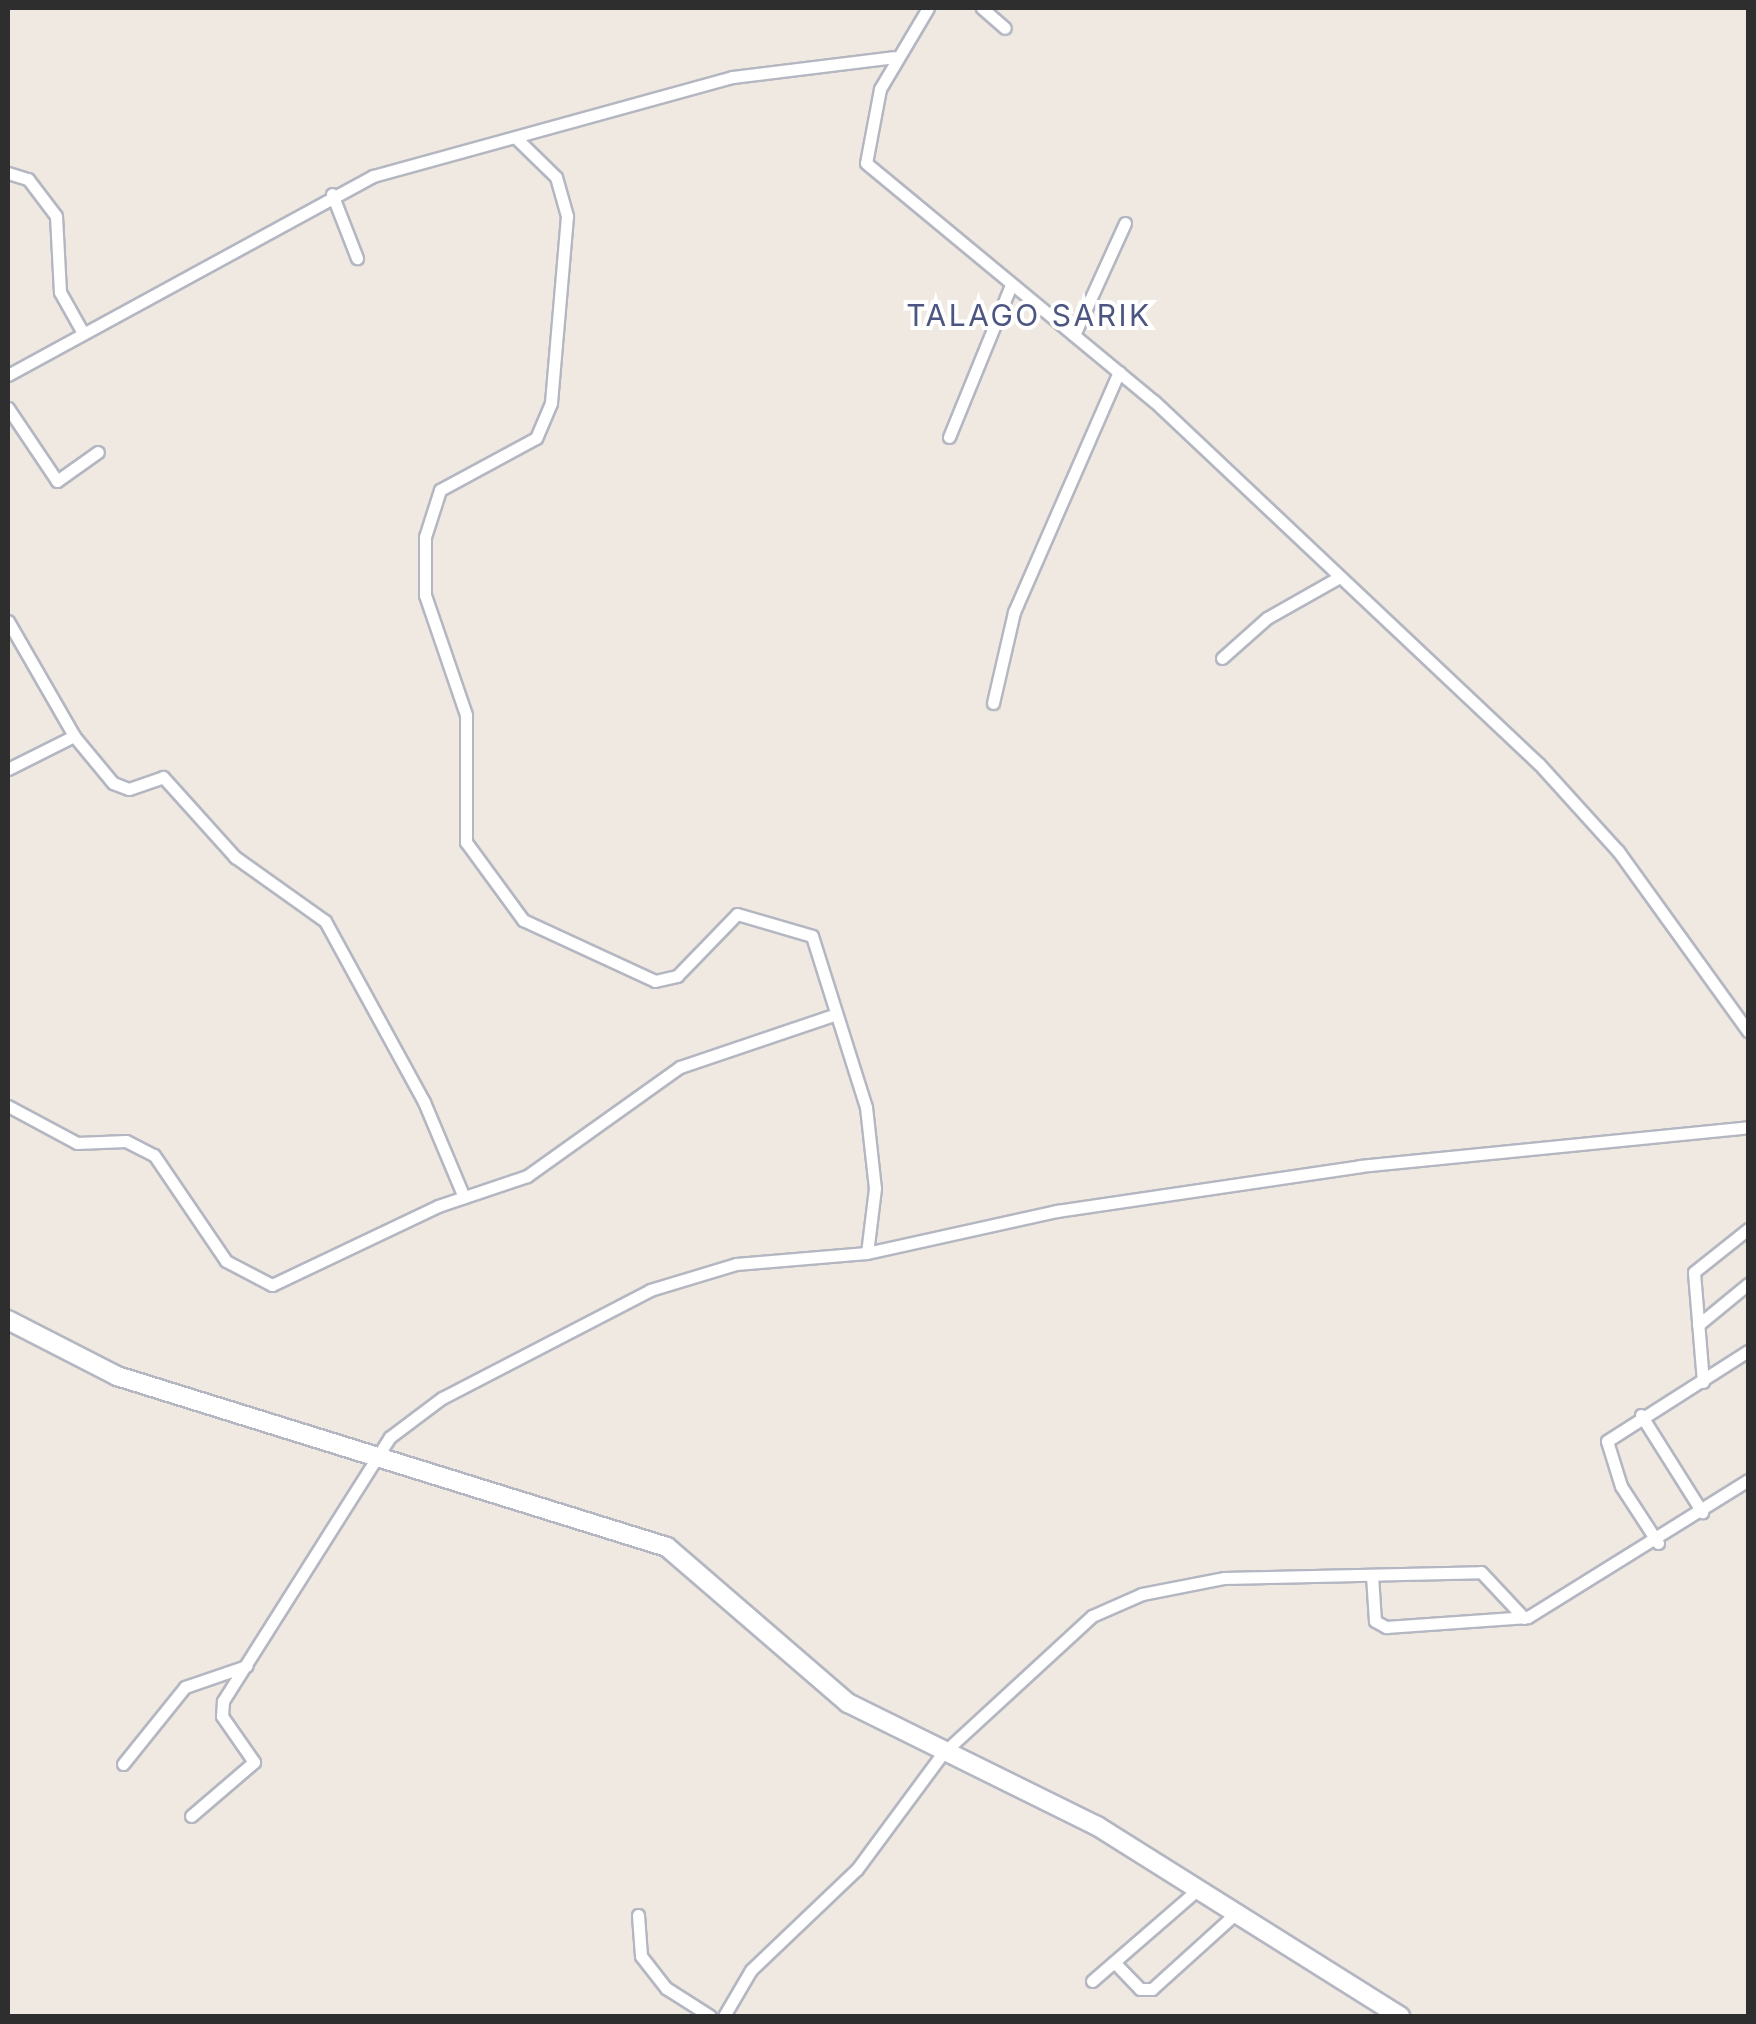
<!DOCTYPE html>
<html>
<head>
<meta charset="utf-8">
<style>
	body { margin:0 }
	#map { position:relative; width:1756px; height:2024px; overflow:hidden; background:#efe9e1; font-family:Inter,sans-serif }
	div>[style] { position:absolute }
	.roads { filter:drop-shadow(2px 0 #b4b7c1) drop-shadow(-2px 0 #b4b7c1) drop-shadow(0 2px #b4b7c1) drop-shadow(0 -2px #b4b7c1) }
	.street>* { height:11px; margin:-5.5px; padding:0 5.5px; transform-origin:5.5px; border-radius:5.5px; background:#fff }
	.secondary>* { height:18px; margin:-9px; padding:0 9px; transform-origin:9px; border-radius:9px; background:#fff }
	span { translate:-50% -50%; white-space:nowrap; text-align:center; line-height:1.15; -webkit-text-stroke:8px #fff; paint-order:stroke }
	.quarter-label { font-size:30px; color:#4d5680; letter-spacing:2.5px }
	.frame { position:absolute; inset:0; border:10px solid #2e2e2e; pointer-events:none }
</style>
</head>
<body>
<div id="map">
	<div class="roads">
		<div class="street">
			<i style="left:928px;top:8px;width:94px;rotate:120.7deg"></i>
			<i style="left:880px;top:89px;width:75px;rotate:100.7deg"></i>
			<i style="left:866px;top:163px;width:374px;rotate:39.6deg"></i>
			<i style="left:1154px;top:401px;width:529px;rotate:43.32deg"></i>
			<i style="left:1539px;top:764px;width:118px;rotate:47.8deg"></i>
			<i style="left:1618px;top:851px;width:222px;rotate:54.2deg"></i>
			<i style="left:982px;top:8px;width:30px;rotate:41deg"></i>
			<i style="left:516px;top:138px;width:56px;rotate:44.3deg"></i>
			<i style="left:556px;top:177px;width:41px;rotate:74.2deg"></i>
			<i style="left:567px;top:216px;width:188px;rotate:94.9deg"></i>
			<i style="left:551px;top:403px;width:38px;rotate:113deg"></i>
			<i style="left:536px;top:438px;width:109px;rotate:151.6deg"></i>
			<i style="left:440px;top:490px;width:49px;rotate:107.7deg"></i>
			<i style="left:425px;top:537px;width:58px;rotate:90deg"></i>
			<i style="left:425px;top:595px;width:127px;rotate:71.1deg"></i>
			<i style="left:466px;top:715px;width:127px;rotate:90deg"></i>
			<i style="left:466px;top:842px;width:97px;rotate:53.8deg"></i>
			<i style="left:523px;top:920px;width:145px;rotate:24.8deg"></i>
			<i style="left:655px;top:981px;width:23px;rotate:-13deg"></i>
			<i style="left:677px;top:976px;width:86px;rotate:-45.9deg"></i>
			<i style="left:737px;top:914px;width:78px;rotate:16.3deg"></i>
			<i style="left:812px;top:936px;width:179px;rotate:72.5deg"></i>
			<i style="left:866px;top:1107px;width:81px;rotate:83.7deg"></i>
			<i style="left:875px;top:1188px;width:65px;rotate:97deg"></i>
			<i style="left:8px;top:173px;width:21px;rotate:17deg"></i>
			<i style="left:28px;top:179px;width:46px;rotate:52.9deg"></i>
			<i style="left:56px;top:216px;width:76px;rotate:87deg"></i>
			<i style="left:60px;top:292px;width:47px;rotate:60.7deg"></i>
			<i style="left:332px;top:194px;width:69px;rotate:68.7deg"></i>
			<i style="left:1074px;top:335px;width:123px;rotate:-65.5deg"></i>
			<i style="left:8px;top:375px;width:416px;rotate:-28.6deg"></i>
			<i style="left:373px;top:176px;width:372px;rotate:-15.4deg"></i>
			<i style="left:732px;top:77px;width:163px;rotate:-7deg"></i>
			<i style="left:8px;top:408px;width:88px;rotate:56.1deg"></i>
			<i style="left:57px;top:481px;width:50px;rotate:-35.3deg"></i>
			<i style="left:949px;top:437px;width:164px;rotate:-67.8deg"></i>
			<i style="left:8px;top:621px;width:133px;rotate:60.1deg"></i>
			<i style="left:74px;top:736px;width:61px;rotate:50.3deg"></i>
			<i style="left:113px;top:783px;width:17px;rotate:21deg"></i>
			<i style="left:129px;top:789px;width:36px;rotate:-19deg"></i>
			<i style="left:163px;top:777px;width:108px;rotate:48deg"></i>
			<i style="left:235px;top:857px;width:110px;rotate:35.4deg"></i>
			<i style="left:325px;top:921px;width:206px;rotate:61.3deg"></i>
			<i style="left:424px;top:1102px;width:103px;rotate:67.2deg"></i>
			<i style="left:1222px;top:658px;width:60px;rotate:-41.6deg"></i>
			<i style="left:1267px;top:618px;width:79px;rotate:-29.5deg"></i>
			<i style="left:993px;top:703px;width:93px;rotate:-77deg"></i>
			<i style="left:1014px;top:612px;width:262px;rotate:-66.4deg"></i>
			<i style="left:8px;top:769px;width:74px;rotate:-26.6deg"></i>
			<i style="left:8px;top:1106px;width:78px;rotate:28.2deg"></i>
			<i style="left:77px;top:1143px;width:49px;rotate:-2.3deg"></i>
			<i style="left:126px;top:1141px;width:31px;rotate:27deg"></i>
			<i style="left:154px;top:1155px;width:128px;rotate:55.8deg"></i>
			<i style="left:226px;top:1261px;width:52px;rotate:27.6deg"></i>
			<i style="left:272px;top:1285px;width:184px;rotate:-25.4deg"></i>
			<i style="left:438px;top:1206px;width:94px;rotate:-18.6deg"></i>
			<i style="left:527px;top:1176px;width:188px;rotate:-35.5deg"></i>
			<i style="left:680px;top:1067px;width:159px;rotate:-18.7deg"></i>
			<i style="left:1698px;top:1325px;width:65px;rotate:-39.4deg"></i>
			<i style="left:1703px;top:1382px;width:110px;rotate:-94.7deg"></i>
			<i style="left:1694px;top:1272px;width:69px;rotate:-38.5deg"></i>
			<i style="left:1641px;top:1415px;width:115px;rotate:57.8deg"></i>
			<i style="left:1658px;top:1543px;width:68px;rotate:-123deg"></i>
			<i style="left:1621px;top:1486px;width:47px;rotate:-107.3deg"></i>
			<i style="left:1607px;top:1441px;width:167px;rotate:-32.6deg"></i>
			<i style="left:1372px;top:1575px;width:46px;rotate:86.3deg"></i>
			<i style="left:1375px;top:1621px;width:13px;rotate:29deg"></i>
			<i style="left:1386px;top:1627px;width:142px;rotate:-4deg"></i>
			<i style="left:1528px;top:1617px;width:259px;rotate:-31.9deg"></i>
			<i style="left:123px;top:1764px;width:99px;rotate:-51.2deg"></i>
			<i style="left:185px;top:1687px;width:65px;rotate:-19deg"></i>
			<i style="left:191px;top:1816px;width:83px;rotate:-40.6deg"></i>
			<i style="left:254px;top:1762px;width:56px;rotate:-124.8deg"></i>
			<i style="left:222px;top:1716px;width:15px;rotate:-86deg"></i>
			<i style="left:223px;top:1701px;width:312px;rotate:-57.7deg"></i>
			<i style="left:390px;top:1437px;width:65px;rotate:-36.9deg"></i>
			<i style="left:442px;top:1398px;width:234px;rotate:-27.4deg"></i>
			<i style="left:650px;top:1290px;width:90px;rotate:-16.8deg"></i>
			<i style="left:736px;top:1264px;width:131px;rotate:-4.8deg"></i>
			<i style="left:867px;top:1253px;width:195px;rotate:-12.5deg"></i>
			<i style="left:1057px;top:1211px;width:306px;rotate:-8.4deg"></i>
			<i style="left:1360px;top:1166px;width:390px;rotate:-5.7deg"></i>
			<i style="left:638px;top:1915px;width:41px;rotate:85.8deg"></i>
			<i style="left:641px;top:1956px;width:41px;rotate:52deg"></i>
			<i style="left:666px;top:1988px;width:52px;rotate:32.5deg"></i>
			<i style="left:1114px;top:1962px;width:37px;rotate:46deg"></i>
			<i style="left:1140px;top:1989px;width:12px"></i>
			<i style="left:1152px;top:1989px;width:112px;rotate:-42.1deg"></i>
			<i style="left:1092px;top:1981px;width:138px;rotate:-40.9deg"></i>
			<i style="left:724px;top:2016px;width:53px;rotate:-59.6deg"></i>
			<i style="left:751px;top:1970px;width:146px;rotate:-43.6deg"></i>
			<i style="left:857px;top:1869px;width:143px;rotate:-53.5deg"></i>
			<i style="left:942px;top:1754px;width:204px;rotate:-42.6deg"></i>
			<i style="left:1092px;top:1616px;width:55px;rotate:-23.7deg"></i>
			<i style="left:1142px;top:1594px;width:84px;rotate:-11deg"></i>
			<i style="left:1224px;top:1578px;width:257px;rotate:-1.3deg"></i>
			<i style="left:1481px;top:1572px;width:63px;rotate:46.9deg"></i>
		</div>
		<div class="secondary">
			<i style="left:8px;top:1320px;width:123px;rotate:27.2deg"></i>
			<i style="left:117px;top:1376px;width:576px;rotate:17.27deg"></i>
			<i style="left:667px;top:1547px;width:239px;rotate:40.8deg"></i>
			<i style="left:848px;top:1703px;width:278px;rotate:26.3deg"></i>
			<i style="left:1097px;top:1826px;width:358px;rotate:32.1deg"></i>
		</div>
	</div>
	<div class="quarter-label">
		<span style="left:1029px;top:315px">TALAGO SARIK</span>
	</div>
	<div class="frame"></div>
</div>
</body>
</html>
